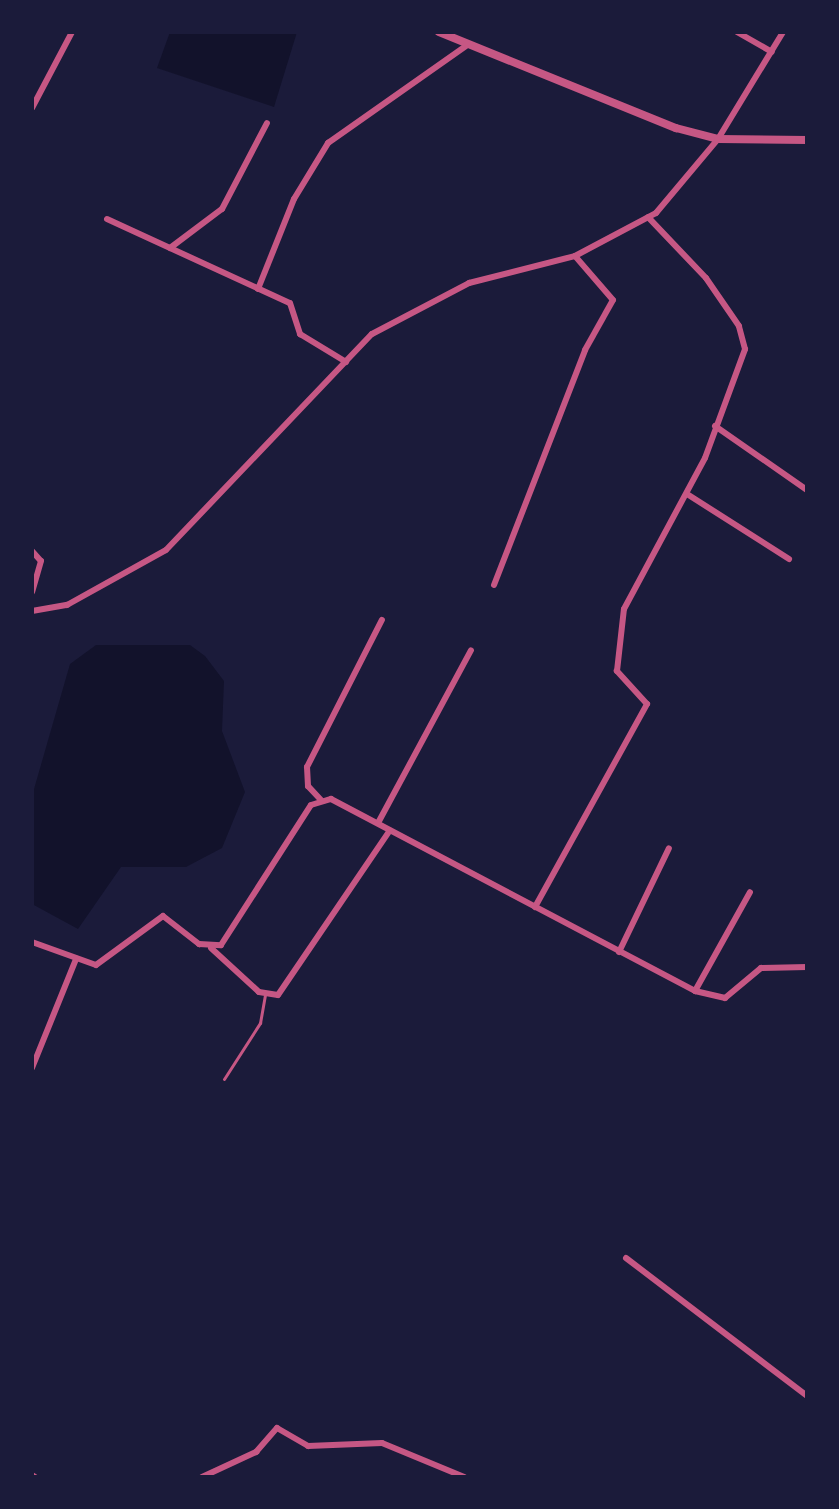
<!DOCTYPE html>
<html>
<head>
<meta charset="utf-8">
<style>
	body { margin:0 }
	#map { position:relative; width:839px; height:1509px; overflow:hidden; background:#1b1b3a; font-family:"PT Sans",sans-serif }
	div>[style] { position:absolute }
	.water>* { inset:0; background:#12122b }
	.service>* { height:3px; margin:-1.5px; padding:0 1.5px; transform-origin:1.5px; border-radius:1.5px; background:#c65784 }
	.minor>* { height:6px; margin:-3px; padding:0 3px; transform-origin:3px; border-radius:3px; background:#c65784 }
	.tertiary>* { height:8px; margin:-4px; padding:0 4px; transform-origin:4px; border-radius:4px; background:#c65784 }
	span { translate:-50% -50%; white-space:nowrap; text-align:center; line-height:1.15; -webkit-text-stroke:6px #1b1b3a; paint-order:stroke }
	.frame { position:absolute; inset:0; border:34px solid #1b1b3a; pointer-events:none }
</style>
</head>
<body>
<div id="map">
	<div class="water">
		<i style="clip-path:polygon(170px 32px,297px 32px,274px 107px,157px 68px)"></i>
		<i style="clip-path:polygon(96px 645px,190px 645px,205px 656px,224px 681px,222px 731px,245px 792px,222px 848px,186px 867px,121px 867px,78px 929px,32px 904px,32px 796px,70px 664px)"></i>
	</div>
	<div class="service">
		<i style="left:224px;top:1079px;width:67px;rotate:-57.3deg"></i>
		<i style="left:260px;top:1023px;width:28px;rotate:-80deg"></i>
	</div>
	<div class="minor">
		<i style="left:737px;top:32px;width:40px;rotate:29.7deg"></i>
		<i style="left:32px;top:108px;width:86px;rotate:-62.2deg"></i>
		<i style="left:107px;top:219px;width:201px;rotate:24.7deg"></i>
		<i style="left:290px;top:303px;width:33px;rotate:72deg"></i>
		<i style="left:300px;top:334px;width:54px;rotate:31.3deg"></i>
		<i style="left:170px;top:248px;width:65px;rotate:-36.9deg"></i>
		<i style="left:222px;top:209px;width:97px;rotate:-62.4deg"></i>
		<i style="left:258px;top:289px;width:97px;rotate:-68.2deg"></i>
		<i style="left:294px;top:199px;width:66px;rotate:-58.7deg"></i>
		<i style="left:328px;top:143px;width:169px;rotate:-35.1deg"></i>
		<i style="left:715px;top:426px;width:112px;rotate:34.8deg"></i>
		<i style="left:687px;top:494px;width:121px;rotate:32.5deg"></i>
		<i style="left:32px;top:551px;width:13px;rotate:48deg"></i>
		<i style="left:41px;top:561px;width:32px;rotate:106deg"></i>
		<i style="left:494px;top:585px;width:252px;rotate:-68.8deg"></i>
		<i style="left:585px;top:350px;width:57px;rotate:-60.8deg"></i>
		<i style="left:613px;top:300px;width:58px;rotate:-130.8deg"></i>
		<i style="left:32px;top:611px;width:36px;rotate:-10deg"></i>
		<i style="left:67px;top:605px;width:113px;rotate:-29.1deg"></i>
		<i style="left:166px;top:550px;width:298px;rotate:-46.4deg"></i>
		<i style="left:372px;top:334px;width:110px;rotate:-27.7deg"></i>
		<i style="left:469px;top:283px;width:109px;rotate:-14.3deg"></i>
		<i style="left:575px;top:256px;width:92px;rotate:-28deg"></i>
		<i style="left:656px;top:213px;width:97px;rotate:-50deg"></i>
		<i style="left:718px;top:139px;width:125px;rotate:-58.7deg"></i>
		<i style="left:321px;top:800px;width:19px;rotate:-133deg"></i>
		<i style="left:308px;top:786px;width:19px;rotate:-93deg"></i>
		<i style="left:307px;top:767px;width:165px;rotate:-63deg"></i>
		<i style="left:378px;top:823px;width:196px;rotate:-61.7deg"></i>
		<i style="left:535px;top:907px;width:232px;rotate:-61.1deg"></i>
		<i style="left:647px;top:704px;width:45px;rotate:-132.3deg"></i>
		<i style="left:617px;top:671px;width:62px;rotate:-83.6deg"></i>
		<i style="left:624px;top:609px;width:171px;rotate:-61.8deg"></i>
		<i style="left:705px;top:458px;width:116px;rotate:-69.8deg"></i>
		<i style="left:745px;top:349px;width:24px;rotate:-105deg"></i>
		<i style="left:739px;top:326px;width:58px;rotate:-124.5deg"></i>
		<i style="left:706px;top:278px;width:84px;rotate:-133.6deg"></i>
		<i style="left:32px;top:942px;width:68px;rotate:19.8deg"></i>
		<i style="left:96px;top:965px;width:83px;rotate:-36.2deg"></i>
		<i style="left:163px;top:916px;width:46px;rotate:37.9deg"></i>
		<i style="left:199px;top:944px;width:22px;rotate:3deg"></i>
		<i style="left:221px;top:945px;width:166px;rotate:-57.3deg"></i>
		<i style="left:311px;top:805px;width:21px;rotate:-17deg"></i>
		<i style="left:331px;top:799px;width:412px;rotate:27.8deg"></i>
		<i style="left:695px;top:991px;width:31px;rotate:13deg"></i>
		<i style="left:725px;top:998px;width:47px;rotate:-39.8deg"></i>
		<i style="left:761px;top:968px;width:46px;rotate:-1.2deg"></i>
		<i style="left:211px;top:948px;width:65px;rotate:42.5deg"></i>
		<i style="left:259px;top:992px;width:19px;rotate:9deg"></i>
		<i style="left:278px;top:995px;width:199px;rotate:-55.8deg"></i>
		<i style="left:619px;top:952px;width:115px;rotate:-64.3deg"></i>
		<i style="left:695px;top:991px;width:113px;rotate:-60.9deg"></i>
		<i style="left:32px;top:1068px;width:118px;rotate:-68deg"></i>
		<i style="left:626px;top:1258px;width:228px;rotate:37.3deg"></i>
		<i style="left:32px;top:1475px;width:4px;rotate:34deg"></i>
		<i style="left:202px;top:1477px;width:60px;rotate:-24.8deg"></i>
		<i style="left:256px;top:1452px;width:32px;rotate:-49deg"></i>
		<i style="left:277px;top:1428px;width:36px;rotate:30deg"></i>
		<i style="left:308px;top:1446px;width:74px;rotate:-2.3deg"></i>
		<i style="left:382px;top:1443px;width:89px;rotate:22.5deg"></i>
	</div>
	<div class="tertiary">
		<i style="left:439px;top:32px;width:256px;rotate:22.1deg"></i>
		<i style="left:676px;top:128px;width:43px;rotate:14.7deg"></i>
		<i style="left:718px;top:139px;width:89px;rotate:0.6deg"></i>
	</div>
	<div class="frame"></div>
</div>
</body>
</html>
